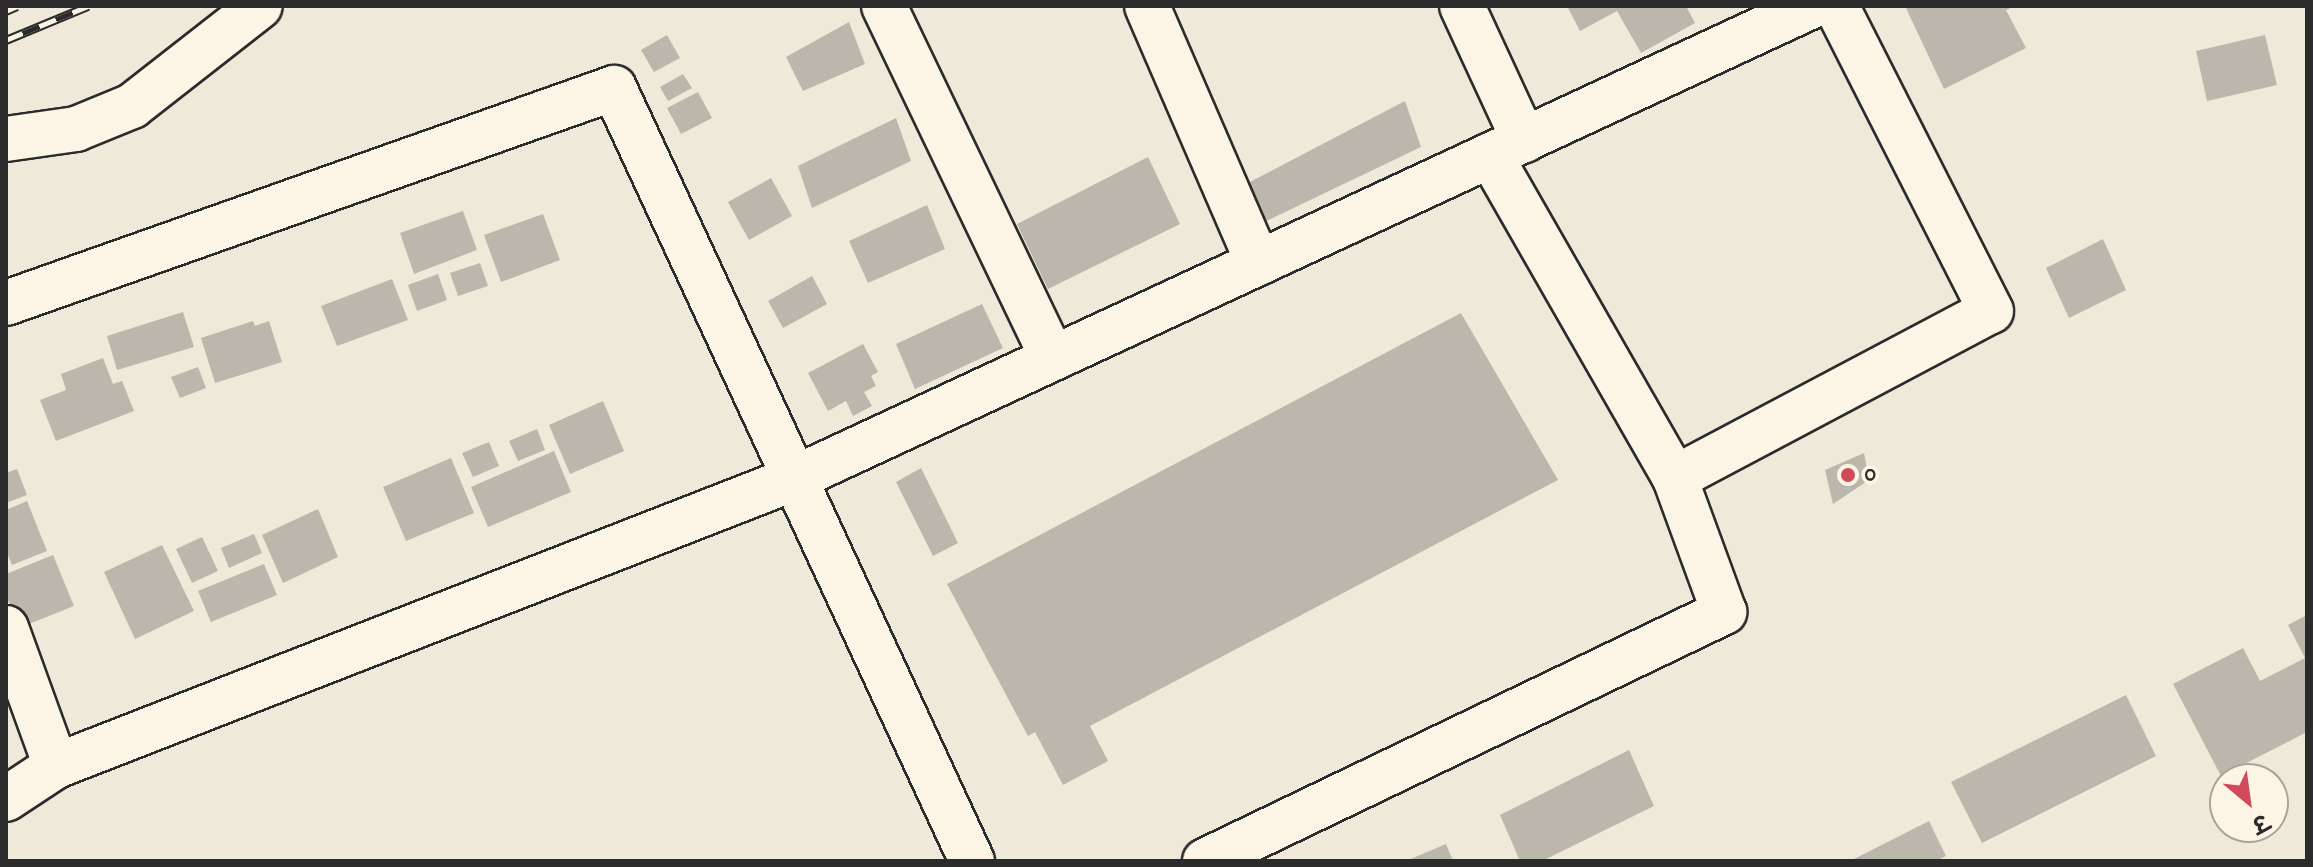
<!DOCTYPE html>
<html>
<head>
<meta charset="utf-8">
<style>
	body { margin:0 }
	#map { position:relative; width:2313px; height:867px; overflow:hidden; background:#efe9da; font-family:"Balsamiq Sans","Playpen Sans Deva",sans-serif }
	div>[style] { position:absolute }
	.building>* { inset:0; background:#bcb7ac }
	.roads { filter:drop-shadow(2px 0 #2b2b2b) drop-shadow(-2px 0 #2b2b2b) drop-shadow(0 2px #2b2b2b) drop-shadow(0 -2px #2b2b2b) }
	.minor>* { height:44px; margin:-22px; padding:0 22px; transform-origin:22px; border-radius:22px; background:#fcf5e5 }
	.rail>* { height:9px; margin-top:-4.5px; transform-origin:0; background:repeating-linear-gradient(90deg,#fcf5e5 0 18px,#2b2b2b 0 36px); box-sizing:border-box; border-block:2px solid #2b2b2b }
	.dots>* { width:22px; height:22px; translate:-50% -50%; box-sizing:border-box; border:4px solid #fcf5e5; border-radius:50% }
	span { translate:-50% -50%; white-space:nowrap; text-align:center; line-height:1.15; -webkit-text-stroke:7px #fcf5e5; paint-order:stroke }
	.poi-label { font-size:22px; color:#2b2b2b }
	.left { translate:0 -50%; text-align:left }
	.frame { position:absolute; inset:0; border:8px solid #2b2b2b; pointer-events:none }
	.north { position:absolute; left:2209px; top:763px; width:80px; height:80px; box-sizing:border-box; background:#fcf5e5; border:2px solid #a8a49b; border-radius:50%; rotate:151deg; font-size:22px; font-weight:700; line-height:32px; text-align:center; color:#2b2b2b }
	.north::after { content:''; display:block; margin:auto; width:28px; height:36px; background:#d1495b; clip-path:polygon(50% 0,100% 100%,50% 72%,0 100%) }
</style>
</head>
<body>
<div id="map">
	<div class="building">
		<i style="clip-path:polygon(1567px 6px,1686px 6px,1695px 23px,1641px 53px,1617px 11px,1580px 31px)"></i>
		<i style="clip-path:polygon(1905px 6px,2015px 6px,2006px 10px,2026px 48px,1944px 89px)"></i>
		<i style="clip-path:polygon(849px 22px,865px 64px,803px 91px,786px 57px)"></i>
		<i style="clip-path:polygon(667px 35px,680px 58px,654px 72px,641px 50px)"></i>
		<i style="clip-path:polygon(2265px 35px,2277px 85px,2207px 101px,2196px 51px)"></i>
		<i style="clip-path:polygon(683px 74px,692px 88px,668px 101px,660px 87px)"></i>
		<i style="clip-path:polygon(698px 92px,712px 118px,681px 134px,667px 108px)"></i>
		<i style="clip-path:polygon(1405px 101px,1421px 147px,1260px 224px,1244px 185px)"></i>
		<i style="clip-path:polygon(896px 118px,911px 161px,812px 208px,798px 166px)"></i>
		<i style="clip-path:polygon(1148px 157px,1180px 224px,1048px 289px,1017px 224px)"></i>
		<i style="clip-path:polygon(771px 178px,792px 216px,749px 240px,728px 202px)"></i>
		<i style="clip-path:polygon(927px 205px,945px 249px,868px 283px,849px 241px)"></i>
		<i style="clip-path:polygon(463px 211px,477px 250px,414px 274px,400px 233px)"></i>
		<i style="clip-path:polygon(543px 214px,560px 260px,501px 282px,484px 235px)"></i>
		<i style="clip-path:polygon(2103px 239px,2126px 290px,2069px 318px,2046px 268px)"></i>
		<i style="clip-path:polygon(480px 263px,488px 286px,458px 296px,450px 273px)"></i>
		<i style="clip-path:polygon(438px 274px,447px 300px,417px 311px,408px 285px)"></i>
		<i style="clip-path:polygon(812px 276px,827px 304px,783px 328px,768px 301px)"></i>
		<i style="clip-path:polygon(392px 279px,408px 320px,337px 346px,321px 306px)"></i>
		<i style="clip-path:polygon(982px 304px,1003px 348px,915px 389px,896px 344px)"></i>
		<i style="clip-path:polygon(183px 312px,194px 347px,117px 370px,107px 336px)"></i>
		<i style="clip-path:polygon(1461px 313px,1558px 480px,1090px 726px,1108px 761px,1063px 785px,1035px 732px,1028px 736px,947px 584px)"></i>
		<i style="clip-path:polygon(253px 321px,255px 326px,269px 321px,282px 362px,215px 383px,201px 338px)"></i>
		<i style="clip-path:polygon(863px 344px,878px 372px,871px 376px,876px 386px,864px 392px,872px 406px,853px 416px,846px 401px,828px 411px,808px 373px)"></i>
		<i style="clip-path:polygon(103px 358px,113px 384px,122px 381px,134px 411px,56px 441px,40px 400px,66px 390px,61px 374px)"></i>
		<i style="clip-path:polygon(198px 367px,206px 388px,180px 398px,171px 377px)"></i>
		<i style="clip-path:polygon(603px 401px,624px 451px,570px 474px,549px 425px)"></i>
		<i style="clip-path:polygon(537px 429px,545px 450px,518px 461px,509px 441px)"></i>
		<i style="clip-path:polygon(489px 442px,499px 466px,473px 477px,462px 453px)"></i>
		<i style="clip-path:polygon(554px 451px,571px 492px,488px 527px,471px 487px)"></i>
		<i style="clip-path:polygon(1864px 453px,1869px 480px,1833px 504px,1825px 470px)"></i>
		<i style="clip-path:polygon(451px 458px,474px 513px,406px 541px,383px 487px)"></i>
		<i style="clip-path:polygon(921px 468px,958px 543px,933px 556px,896px 482px)"></i>
		<i style="clip-path:polygon(17px 469px,27px 495px,6px 503px,6px 473px)"></i>
		<i style="clip-path:polygon(27px 501px,47px 551px,12px 565px,6px 550px,6px 510px)"></i>
		<i style="clip-path:polygon(318px 509px,338px 557px,283px 583px,262px 535px)"></i>
		<i style="clip-path:polygon(254px 534px,262px 553px,229px 568px,221px 548px)"></i>
		<i style="clip-path:polygon(202px 537px,218px 571px,192px 583px,176px 549px)"></i>
		<i style="clip-path:polygon(162px 545px,194px 611px,135px 639px,104px 572px)"></i>
		<i style="clip-path:polygon(53px 555px,74px 606px,19px 628px,6px 595px,6px 574px)"></i>
		<i style="clip-path:polygon(264px 564px,277px 595px,211px 622px,198px 591px)"></i>
		<i style="clip-path:polygon(2307px 615px,2307px 732px,2221px 776px,2173px 684px,2243px 648px,2260px 681px,2305px 658px,2288px 625px)"></i>
		<i style="clip-path:polygon(2126px 695px,2156px 756px,1982px 843px,1951px 782px)"></i>
		<i style="clip-path:polygon(1629px 750px,1654px 806px,1542px 861px,1520px 861px,1500px 815px)"></i>
		<i style="clip-path:polygon(1929px 821px,1946px 856px,1936px 861px,1850px 861px)"></i>
		<i style="clip-path:polygon(1446px 844px,1453px 861px,1406px 861px)"></i>
	</div>
	<div class="roads">
		<div class="minor">
			<i style="left:884px;top:6px;width:390px;rotate:64.4deg"></i>
			<i style="left:1147px;top:6px;width:280px;rotate:66.6deg"></i>
			<i style="left:1462px;top:6px;width:148px;rotate:65.2deg"></i>
			<i style="left:6px;top:139px;width:71px;rotate:-8.1deg"></i>
			<i style="left:76px;top:129px;width:61px;rotate:-22.3deg"></i>
			<i style="left:132px;top:106px;width:162px;rotate:-38deg"></i>
			<i style="left:6px;top:303px;width:645px;rotate:-19.47deg"></i>
			<i style="left:614px;top:88px;width:852px;rotate:65.15deg"></i>
			<i style="left:1675px;top:478px;width:357px;rotate:-27.9deg"></i>
			<i style="left:1991px;top:311px;width:342px;rotate:-116.9deg"></i>
			<i style="left:6px;top:628px;width:147px;rotate:70.1deg"></i>
			<i style="left:6px;top:799px;width:60px;rotate:-33.4deg"></i>
			<i style="left:56px;top:766px;width:793px;rotate:-21.29deg"></i>
			<i style="left:795px;top:478px;width:1121px;rotate:-24.9deg"></i>
			<i style="left:1205px;top:861px;width:576px;rotate:-25.63deg"></i>
			<i style="left:1724px;top:612px;width:143px;rotate:-110.1deg"></i>
			<i style="left:1675px;top:478px;width:372px;rotate:-119.8deg"></i>
		</div>
	</div>
	<div class="rail">
		<i style="left:6px;top:11px;width:12px;rotate:-24deg"></i>
		<i style="left:6px;top:40px;width:89px;rotate:-22.5deg"></i>
	</div>
	<div class="dots">
		<i style="left:1848px;top:475px;background:#d1495b"></i>
	</div>
	<div class="poi-label">
		<span class="left" style="left:1864px;top:475px">o</span>
	</div>
	<div class="frame"></div>
	<div class="north">उ</div>
</div>
</body>
</html>
